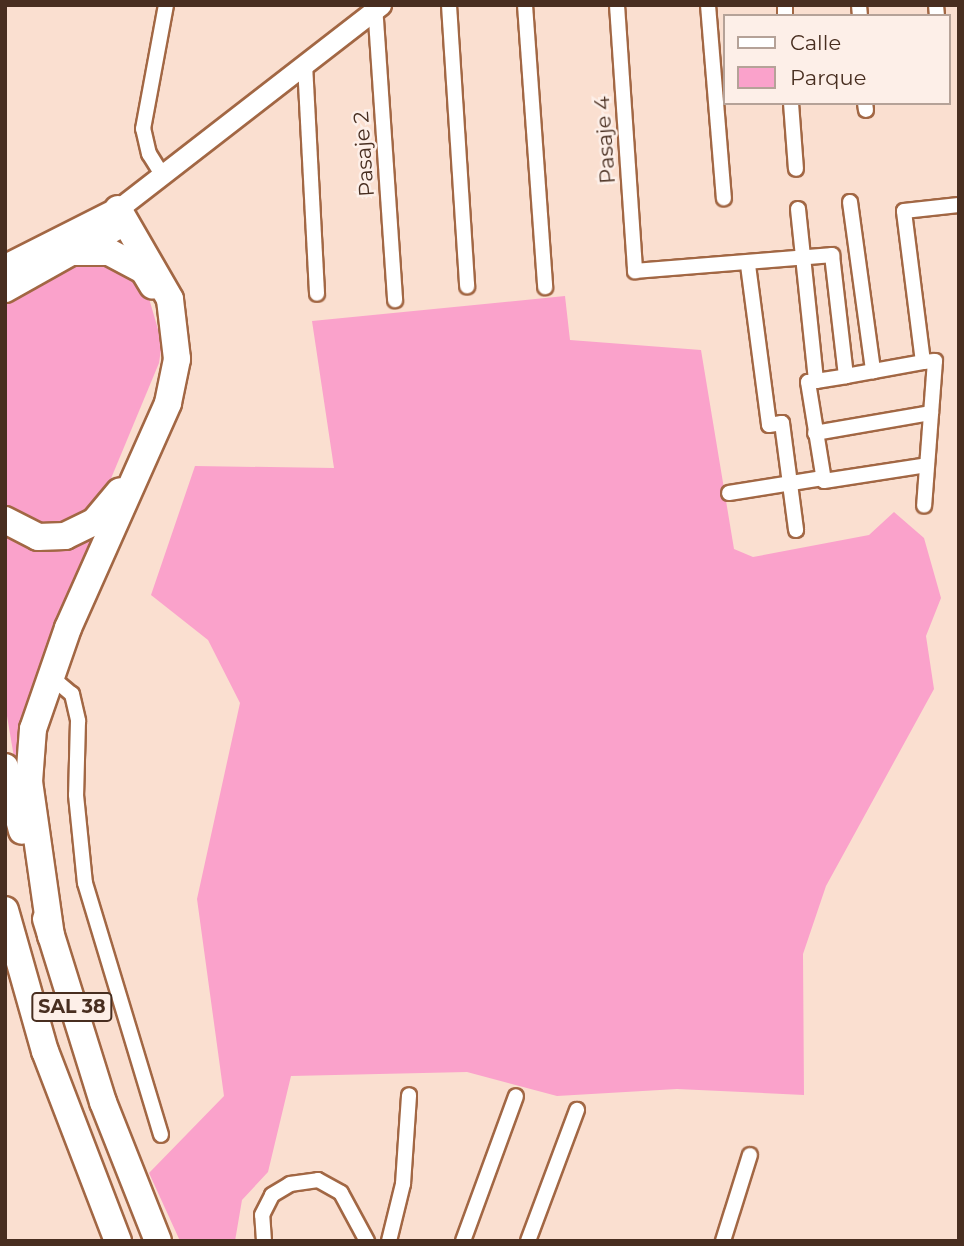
<!DOCTYPE html>
<html>
<head>
<meta charset="utf-8">
<style>
	body { margin:0 }
	#map { position:relative; width:964px; height:1246px; overflow:hidden; background:#fadfd0; font-family:Montserrat,sans-serif }
	div>[style] { position:absolute }
	.green>* { inset:0; background:#faa2cb }
	.roads { filter:drop-shadow(2px 0 #a26744) drop-shadow(-2px 0 #a26744) drop-shadow(0 2px #a26744) drop-shadow(0 -2px #a26744) }
	.street>* { height:14px; margin:-7px; padding:0 7px; transform-origin:7px; border-radius:7px; background:#fff }
	.secondary>* { height:19px; margin:-9.5px; padding:0 9.5px; transform-origin:9.5px; border-radius:9.5px; background:#fff }
	.primary>* { height:23px; margin:-11.5px; padding:0 11.5px; transform-origin:11.5px; border-radius:11.5px; background:#fff }
	.highway>* { height:26px; margin:-13px; padding:0 13px; transform-origin:13px; border-radius:13px; background:#fff }
	span { translate:-50% -50%; white-space:nowrap; text-align:center; line-height:1.15; -webkit-text-stroke:5px #fdefe8; paint-order:stroke }
	.shield-label span { padding:2px 5px; background:#fdefe8; border:2px solid; border-radius:5px; -webkit-text-stroke-width:0 }
	.shield-label { font-size:19px; color:#482e20; font-weight:700 }
	.street-label { font-size:21px; color:#482e20 }
	.frame { position:absolute; inset:0; border:7px solid #482e20; pointer-events:none }
	.legend { position:absolute; left:723px; top:14px; width:228px; height:91px; box-sizing:border-box; background:#fdefe8; border:2px solid #b5a298; margin:0; padding:9px 12px; list-style:none; font-size:21px; color:#482e20 }
	.legend li { display:flex; align-items:center; gap:14px; height:35px }
	.legend b { width:35px; border:2px solid #b5a298 }
</style>
</head>
<body>
<div id="map">
	<div class="green">
		<i style="clip-path:polygon(80px 264px,121px 266px,148px 295px,162px 343px,159px 363px,100px 505px,77px 522px,54px 526px,31px 523px,5px 508px,5px 303px)"></i>
		<i style="clip-path:polygon(565px 296px,570px 340px,701px 350px,734px 549px,753px 557px,869px 535px,894px 512px,924px 538px,941px 598px,926px 636px,934px 689px,826px 886px,803px 954px,804px 1095px,677px 1089px,557px 1096px,467px 1072px,291px 1076px,268px 1172px,242px 1200px,235px 1241px,180px 1241px,149px 1173px,224px 1096px,197px 899px,240px 703px,208px 640px,151px 595px,195px 466px,334px 468px,312px 321px)"></i>
		<i style="clip-path:polygon(5px 532px,98px 534px,19px 787px,5px 704px)"></i>
	</div>
	<div class="roads">
		<div class="street">
			<i style="left:375px;top:5px;width:296px;rotate:86.1deg"></i>
			<i style="left:449px;top:5px;width:282px;rotate:86.3deg"></i>
			<i style="left:525px;top:5px;width:283px;rotate:85.9deg"></i>
			<i style="left:617px;top:5px;width:267px;rotate:86.1deg"></i>
			<i style="left:635px;top:271px;width:198px;rotate:-4.6deg"></i>
			<i style="left:832px;top:255px;width:122px;rotate:83.4deg"></i>
			<i style="left:846px;top:376px;width:78px;rotate:-10.3deg"></i>
			<i style="left:923px;top:362px;width:152px;rotate:-97.2deg"></i>
			<i style="left:904px;top:211px;width:55px;rotate:-6.2deg"></i>
			<i style="left:708px;top:5px;width:194px;rotate:85.3deg"></i>
			<i style="left:785px;top:5px;width:11px;rotate:90deg"></i>
			<i style="left:859px;top:5px;width:11px;rotate:85deg"></i>
			<i style="left:936px;top:5px;width:11px;rotate:85deg"></i>
			<i style="left:305px;top:64px;width:230px;rotate:87deg"></i>
			<i style="left:791px;top:103px;width:66px;rotate:85.7deg"></i>
			<i style="left:865px;top:103px;width:7px;rotate:82deg"></i>
			<i style="left:163px;top:176px;width:26px;rotate:-122deg"></i>
			<i style="left:149px;top:154px;width:26px;rotate:-103deg"></i>
			<i style="left:143px;top:129px;width:126px;rotate:-79.5deg"></i>
			<i style="left:850px;top:202px;width:171px;rotate:82.2deg"></i>
			<i style="left:798px;top:209px;width:173px;rotate:84deg"></i>
			<i style="left:816px;top:381px;width:30px;rotate:-9deg"></i>
			<i style="left:748px;top:265px;width:161px;rotate:82.5deg"></i>
			<i style="left:769px;top:425px;width:13px;rotate:-9deg"></i>
			<i style="left:782px;top:423px;width:108px;rotate:82.5deg"></i>
			<i style="left:923px;top:362px;width:12px;rotate:-5deg"></i>
			<i style="left:935px;top:361px;width:145px;rotate:94.3deg"></i>
			<i style="left:816px;top:381px;width:8px;rotate:173deg"></i>
			<i style="left:808px;top:382px;width:100px;rotate:80.8deg"></i>
			<i style="left:824px;top:481px;width:104px;rotate:-8.8deg"></i>
			<i style="left:815px;top:433px;width:118px;rotate:-9.8deg"></i>
			<i style="left:729px;top:493px;width:95px;rotate:-9.1deg"></i>
			<i style="left:49px;top:675px;width:30px;rotate:40deg"></i>
			<i style="left:72px;top:694px;width:28px;rotate:77deg"></i>
			<i style="left:78px;top:721px;width:74px;rotate:91.5deg"></i>
			<i style="left:76px;top:795px;width:88px;rotate:84.2deg"></i>
			<i style="left:85px;top:883px;width:263px;rotate:73.2deg"></i>
			<i style="left:264px;top:1241px;width:26px;rotate:-94deg"></i>
			<i style="left:262px;top:1215px;width:22px;rotate:-63deg"></i>
			<i style="left:272px;top:1195px;width:21px;rotate:-31deg"></i>
			<i style="left:290px;top:1184px;width:28px;rotate:-8deg"></i>
			<i style="left:318px;top:1180px;width:26px;rotate:29deg"></i>
			<i style="left:341px;top:1193px;width:55px;rotate:61.6deg"></i>
			<i style="left:389px;top:1241px;width:59px;rotate:-76.2deg"></i>
			<i style="left:403px;top:1184px;width:89px;rotate:-86.1deg"></i>
			<i style="left:463px;top:1241px;width:154px;rotate:-69.9deg"></i>
			<i style="left:528px;top:1241px;width:140px;rotate:-69.5deg"></i>
			<i style="left:723px;top:1241px;width:90px;rotate:-72.6deg"></i>
		</div>
		<div class="secondary">
			<i style="left:118px;top:209px;width:333px;rotate:-37.8deg"></i>
		</div>
		<div class="primary">
			<i style="left:5px;top:266px;width:127px;rotate:-26.8deg"></i>
			<i style="left:5px;top:290px;width:139px;rotate:-29.3deg"></i>
		</div>
		<div class="highway">
			<i style="left:75px;top:252px;width:34px"></i>
			<i style="left:109px;top:252px;width:40px;rotate:28deg"></i>
			<i style="left:144px;top:271px;width:17px;rotate:59deg"></i>
			<i style="left:5px;top:520px;width:37px;rotate:27deg"></i>
			<i style="left:38px;top:537px;width:27px;rotate:-2deg"></i>
			<i style="left:65px;top:536px;width:32px;rotate:-26deg"></i>
			<i style="left:94px;top:522px;width:40px;rotate:-50deg"></i>
			<i style="left:5px;top:767px;width:66px;rotate:75.1deg"></i>
			<i style="left:5px;top:910px;width:147px;rotate:74.2deg"></i>
			<i style="left:45px;top:1051px;width:204px;rotate:69deg"></i>
			<i style="left:46px;top:919px;width:192px;rotate:72.7deg"></i>
			<i style="left:103px;top:1102px;width:149px;rotate:68.4deg"></i>
			<i style="left:51px;top:936px;width:156px;rotate:-98.1deg"></i>
			<i style="left:29px;top:782px;width:53px;rotate:-85.7deg"></i>
			<i style="left:33px;top:729px;width:107px;rotate:-70.9deg"></i>
			<i style="left:68px;top:628px;width:246px;rotate:-66deg"></i>
			<i style="left:168px;top:403px;width:45px;rotate:-78.4deg"></i>
			<i style="left:177px;top:359px;width:60px;rotate:-96.7deg"></i>
			<i style="left:170px;top:299px;width:104px;rotate:-120deg"></i>
		</div>
	</div>
	<div class="shield-label">
		<span style="left:72px;top:1007px">SAL 38</span>
	</div>
	<div class="street-label">
		<span style="left:605px;top:140px;rotate:-94deg">Pasaje 4</span>
		<span style="left:364px;top:154px;rotate:-94deg">Pasaje 2</span>
	</div>
	<div class="frame"></div>
	<ul class="legend">
	<li><b style="height:9px;background:#fff"></b>Calle</li>
	<li><b style="height:19px;background:#faa2cb"></b>Parque</li>
	</ul>
</div>
</body>
</html>
